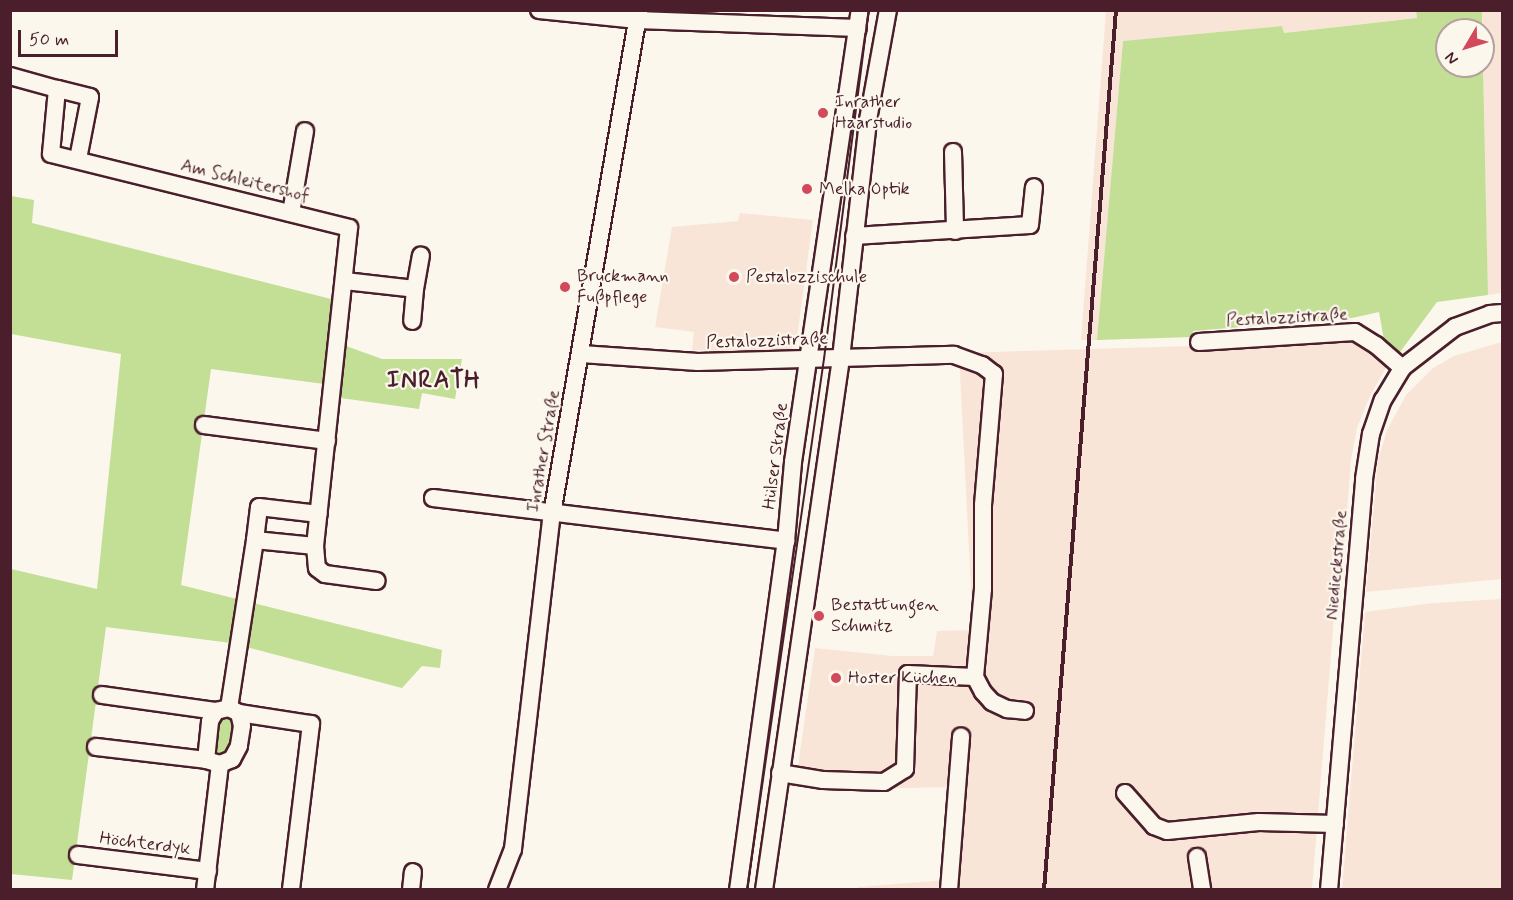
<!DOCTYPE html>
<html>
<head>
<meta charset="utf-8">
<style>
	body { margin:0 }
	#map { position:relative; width:1513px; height:900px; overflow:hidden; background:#fbf7ec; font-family:Mynerve,sans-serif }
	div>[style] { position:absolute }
	.built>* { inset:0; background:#f9e5d8 }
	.green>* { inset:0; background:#c3de95 }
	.roads { filter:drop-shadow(2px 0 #4a1f2b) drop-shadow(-2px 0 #4a1f2b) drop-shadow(0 2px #4a1f2b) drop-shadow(0 -2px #4a1f2b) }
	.minor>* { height:16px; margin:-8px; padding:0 8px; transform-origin:8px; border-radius:8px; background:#fbf7ec }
	.tram>* { height:1.5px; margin:-0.75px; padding:0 0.75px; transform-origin:0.75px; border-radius:0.75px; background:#4a1f2b }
	.rail>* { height:4px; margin:-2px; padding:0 2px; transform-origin:2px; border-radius:2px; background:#4a1f2b }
	.dots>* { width:16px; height:16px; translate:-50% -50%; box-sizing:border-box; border:3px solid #fbf7ec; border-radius:50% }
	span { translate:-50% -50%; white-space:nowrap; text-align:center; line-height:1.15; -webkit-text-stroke:4.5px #fbf7ec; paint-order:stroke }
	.poi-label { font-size:18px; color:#4a1f2b }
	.left { translate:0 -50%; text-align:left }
	.street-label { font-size:18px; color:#4a1f2b }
	.district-label { font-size:24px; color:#4a1f2b; font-weight:700; letter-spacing:1.5px }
	.frame { position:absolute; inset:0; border:12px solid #4a1f2b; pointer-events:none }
	.north { position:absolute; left:1435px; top:18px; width:60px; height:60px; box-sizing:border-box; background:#fbf7ec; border:2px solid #b4a19f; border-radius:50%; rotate:232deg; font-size:16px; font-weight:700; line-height:24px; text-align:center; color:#4a1f2b }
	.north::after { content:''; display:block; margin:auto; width:21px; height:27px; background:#d1495b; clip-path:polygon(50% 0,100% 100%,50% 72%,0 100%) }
	.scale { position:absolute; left:18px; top:30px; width:100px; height:27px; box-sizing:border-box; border:3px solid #4a1f2b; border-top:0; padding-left:8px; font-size:18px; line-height:21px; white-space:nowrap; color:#4a1f2b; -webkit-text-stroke:4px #fbf7ec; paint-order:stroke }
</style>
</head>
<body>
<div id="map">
	<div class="built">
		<i style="clip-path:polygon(1106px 11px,1416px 11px,1417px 18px,1284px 33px,1282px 26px,1123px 41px,1097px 340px,1081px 340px)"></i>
		<i style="clip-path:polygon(1482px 11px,1502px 11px,1502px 293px,1488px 295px)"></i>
		<i style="clip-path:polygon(740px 213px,813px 220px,796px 345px,787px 352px,692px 350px,694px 332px,655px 327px,672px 227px,738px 221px)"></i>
		<i style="clip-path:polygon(1355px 341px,1376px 355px,1387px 366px,1370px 396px,1357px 428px,1351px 460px,1340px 604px,1335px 605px,1312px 889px,858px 889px,858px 887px,946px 880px,954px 787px,855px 789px,796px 780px,815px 648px,893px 656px,933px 656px,937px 631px,973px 630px,959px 353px)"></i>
		<i style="clip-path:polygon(1502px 342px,1502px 579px,1366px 592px,1378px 460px,1387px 430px,1406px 395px,1433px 368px,1454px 356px)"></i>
		<i style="clip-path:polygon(1502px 599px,1502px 889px,1342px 889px,1365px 612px,1433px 603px)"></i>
	</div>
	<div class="green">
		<i style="clip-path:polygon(1416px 11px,1482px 11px,1482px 30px,1447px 30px,1447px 66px,1483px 64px,1488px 295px,1437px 302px,1400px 352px,1384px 340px,1379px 312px,1352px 318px,1193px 331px,1192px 337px,1097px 340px,1123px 41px,1282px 26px,1284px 33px,1417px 18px)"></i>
		<i style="clip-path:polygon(11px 196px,34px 200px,32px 223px,335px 300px,346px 346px,382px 359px,462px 359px,455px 399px,422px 393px,419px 409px,341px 398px,324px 384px,211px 369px,181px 585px,442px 650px,440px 668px,422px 666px,402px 688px,231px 643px,106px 627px,72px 880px,11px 874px,11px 569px,97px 589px,121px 354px,11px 334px)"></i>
		<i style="clip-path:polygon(218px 719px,234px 719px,236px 746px,221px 758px,213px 753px)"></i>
	</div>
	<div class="roads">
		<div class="minor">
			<i style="left:539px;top:10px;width:99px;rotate:5.8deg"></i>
			<i style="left:637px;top:20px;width:221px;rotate:2.1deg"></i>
			<i style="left:10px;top:76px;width:49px;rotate:15.5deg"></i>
			<i style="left:953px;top:152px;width:79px;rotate:88.5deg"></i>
			<i style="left:78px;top:159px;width:63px;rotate:-79deg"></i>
			<i style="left:90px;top:97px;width:34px;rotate:-166deg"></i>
			<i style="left:57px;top:89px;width:65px;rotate:95.3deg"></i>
			<i style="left:51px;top:154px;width:307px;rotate:13.9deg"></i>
			<i style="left:349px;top:228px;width:320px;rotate:96.1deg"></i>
			<i style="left:291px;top:213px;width:83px;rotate:-80.3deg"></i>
			<i style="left:854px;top:236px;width:176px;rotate:-3.6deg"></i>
			<i style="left:1030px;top:225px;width:38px;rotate:-84deg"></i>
			<i style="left:345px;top:281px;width:70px;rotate:6.5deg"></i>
			<i style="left:415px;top:289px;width:32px;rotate:95deg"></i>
			<i style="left:415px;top:289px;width:34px;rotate:-80deg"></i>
			<i style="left:1199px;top:342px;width:156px;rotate:-3.7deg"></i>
			<i style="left:1355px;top:332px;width:25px;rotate:32deg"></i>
			<i style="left:1376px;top:345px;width:35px;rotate:41deg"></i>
			<i style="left:581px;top:354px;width:117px;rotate:3.9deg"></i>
			<i style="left:698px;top:362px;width:256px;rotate:-1.6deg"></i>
			<i style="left:954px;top:355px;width:30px;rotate:20deg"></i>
			<i style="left:982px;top:365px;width:15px;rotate:37deg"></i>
			<i style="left:994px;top:374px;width:131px;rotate:94.8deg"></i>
			<i style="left:983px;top:505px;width:84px;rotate:90deg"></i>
			<i style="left:983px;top:589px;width:88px;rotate:95.2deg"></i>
			<i style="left:204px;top:425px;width:124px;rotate:7.4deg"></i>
			<i style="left:433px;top:498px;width:356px;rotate:6.9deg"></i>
			<i style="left:255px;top:540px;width:33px;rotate:-83deg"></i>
			<i style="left:259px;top:507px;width:60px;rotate:6.7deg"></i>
			<i style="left:102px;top:695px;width:115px;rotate:8deg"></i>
			<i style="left:229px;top:708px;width:170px;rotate:-81.2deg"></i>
			<i style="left:255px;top:540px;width:60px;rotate:5.7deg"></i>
			<i style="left:315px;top:546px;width:22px;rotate:85deg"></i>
			<i style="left:317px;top:568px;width:10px;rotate:37deg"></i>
			<i style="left:325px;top:574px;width:52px;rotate:7.7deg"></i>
			<i style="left:229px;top:708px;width:11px;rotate:27deg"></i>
			<i style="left:239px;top:713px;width:13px;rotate:77deg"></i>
			<i style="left:242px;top:726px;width:20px;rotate:99deg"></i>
			<i style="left:239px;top:746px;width:15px;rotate:118deg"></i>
			<i style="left:232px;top:759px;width:13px;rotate:157deg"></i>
			<i style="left:220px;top:764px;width:15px;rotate:-164deg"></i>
			<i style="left:206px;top:760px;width:39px;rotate:-84deg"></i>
			<i style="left:210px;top:721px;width:12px;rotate:-59deg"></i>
			<i style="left:216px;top:711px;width:13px;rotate:-13deg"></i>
			<i style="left:239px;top:713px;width:73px;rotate:8.7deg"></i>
			<i style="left:311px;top:724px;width:167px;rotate:96.9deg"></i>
			<i style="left:96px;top:747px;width:111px;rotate:6.7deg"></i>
			<i style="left:780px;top:773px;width:44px;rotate:9.2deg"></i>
			<i style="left:823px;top:780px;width:61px;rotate:1.9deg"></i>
			<i style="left:884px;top:782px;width:25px;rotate:-32deg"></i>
			<i style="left:905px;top:769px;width:95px;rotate:-88.2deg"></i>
			<i style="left:908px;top:674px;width:67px;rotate:2.6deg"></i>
			<i style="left:975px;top:677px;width:17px;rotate:62deg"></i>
			<i style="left:983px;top:692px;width:13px;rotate:48deg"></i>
			<i style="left:992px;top:702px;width:17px;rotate:25deg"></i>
			<i style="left:1007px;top:709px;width:18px;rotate:6deg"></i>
			<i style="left:1125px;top:793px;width:44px;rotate:48.7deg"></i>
			<i style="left:1154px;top:826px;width:14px;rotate:21deg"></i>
			<i style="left:1167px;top:831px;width:92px;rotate:-5.6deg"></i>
			<i style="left:1259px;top:822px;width:76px;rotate:1.5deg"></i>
			<i style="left:78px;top:855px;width:131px;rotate:7deg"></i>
			<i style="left:1197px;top:857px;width:33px;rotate:81deg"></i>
			<i style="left:205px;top:890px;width:127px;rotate:-83.2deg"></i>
			<i style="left:411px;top:890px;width:18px;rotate:-84deg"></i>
			<i style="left:497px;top:890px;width:44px;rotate:-68.7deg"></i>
			<i style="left:513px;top:849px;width:337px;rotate:-83.4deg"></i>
			<i style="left:552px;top:514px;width:511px;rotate:-80.21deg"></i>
			<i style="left:738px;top:890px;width:352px;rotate:-82.2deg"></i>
			<i style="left:786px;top:541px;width:79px;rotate:-84.9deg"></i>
			<i style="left:793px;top:462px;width:457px;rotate:-81.6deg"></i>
			<i style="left:764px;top:890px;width:538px;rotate:-81.76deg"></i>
			<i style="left:841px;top:358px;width:240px;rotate:-83.5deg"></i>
			<i style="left:868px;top:120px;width:112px;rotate:-79.7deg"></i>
			<i style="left:949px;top:890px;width:154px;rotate:-85.5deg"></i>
			<i style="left:1329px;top:890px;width:412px;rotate:-85.1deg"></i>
			<i style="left:1364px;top:479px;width:46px;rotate:-81.2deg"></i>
			<i style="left:1371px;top:434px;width:36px;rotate:-71deg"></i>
			<i style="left:1383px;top:400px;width:37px;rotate:-59deg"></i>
			<i style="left:1402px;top:368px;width:67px;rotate:-37.7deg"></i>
			<i style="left:1455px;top:327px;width:37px;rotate:-20deg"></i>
			<i style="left:1490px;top:314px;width:12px;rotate:-5deg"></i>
		</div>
	</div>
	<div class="tram">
		<i style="left:747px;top:890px;width:537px;rotate:-81.75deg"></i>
		<i style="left:824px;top:359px;width:352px;rotate:-82.7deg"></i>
	</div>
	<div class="rail">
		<i style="left:1044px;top:890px;width:883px;rotate:-85.32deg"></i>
	</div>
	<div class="dots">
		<i style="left:823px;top:113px;background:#d1495b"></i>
		<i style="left:807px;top:189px;background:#d1495b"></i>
		<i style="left:734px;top:277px;background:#d1495b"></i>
		<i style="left:565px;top:287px;background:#d1495b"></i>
		<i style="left:819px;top:616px;background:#d1495b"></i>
		<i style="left:836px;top:678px;background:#d1495b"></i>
	</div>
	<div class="poi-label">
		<span class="left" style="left:835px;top:113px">Inrather<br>Haarstudio</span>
		<span class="left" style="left:819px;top:189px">Melka Optik</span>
		<span class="left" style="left:577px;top:287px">Bruckmann<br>Fußpflege</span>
		<span class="left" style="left:746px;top:277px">Pestalozzischule</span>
		<span class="left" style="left:831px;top:616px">Bestattungen<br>Schmitz</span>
		<span class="left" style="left:848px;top:678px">Hoster Küchen</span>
	</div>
	<div class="street-label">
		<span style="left:245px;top:181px;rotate:14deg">Am Schleitershof</span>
		<span style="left:1287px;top:318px;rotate:-3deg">Pestalozzistraße</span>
		<span style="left:767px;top:341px;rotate:-2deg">Pestalozzistraße</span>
		<span style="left:544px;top:451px;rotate:-80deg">Inrather Straße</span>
		<span style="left:776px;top:456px;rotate:-83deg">Hülser Straße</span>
		<span style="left:1337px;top:565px;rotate:-85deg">Niedieckstraße</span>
		<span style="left:145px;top:844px;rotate:7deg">Höchterdyk</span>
	</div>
	<div class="district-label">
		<span style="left:434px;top:381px">INRATH</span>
	</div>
	<div class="frame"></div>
	<div class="north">N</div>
	<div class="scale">50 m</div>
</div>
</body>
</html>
